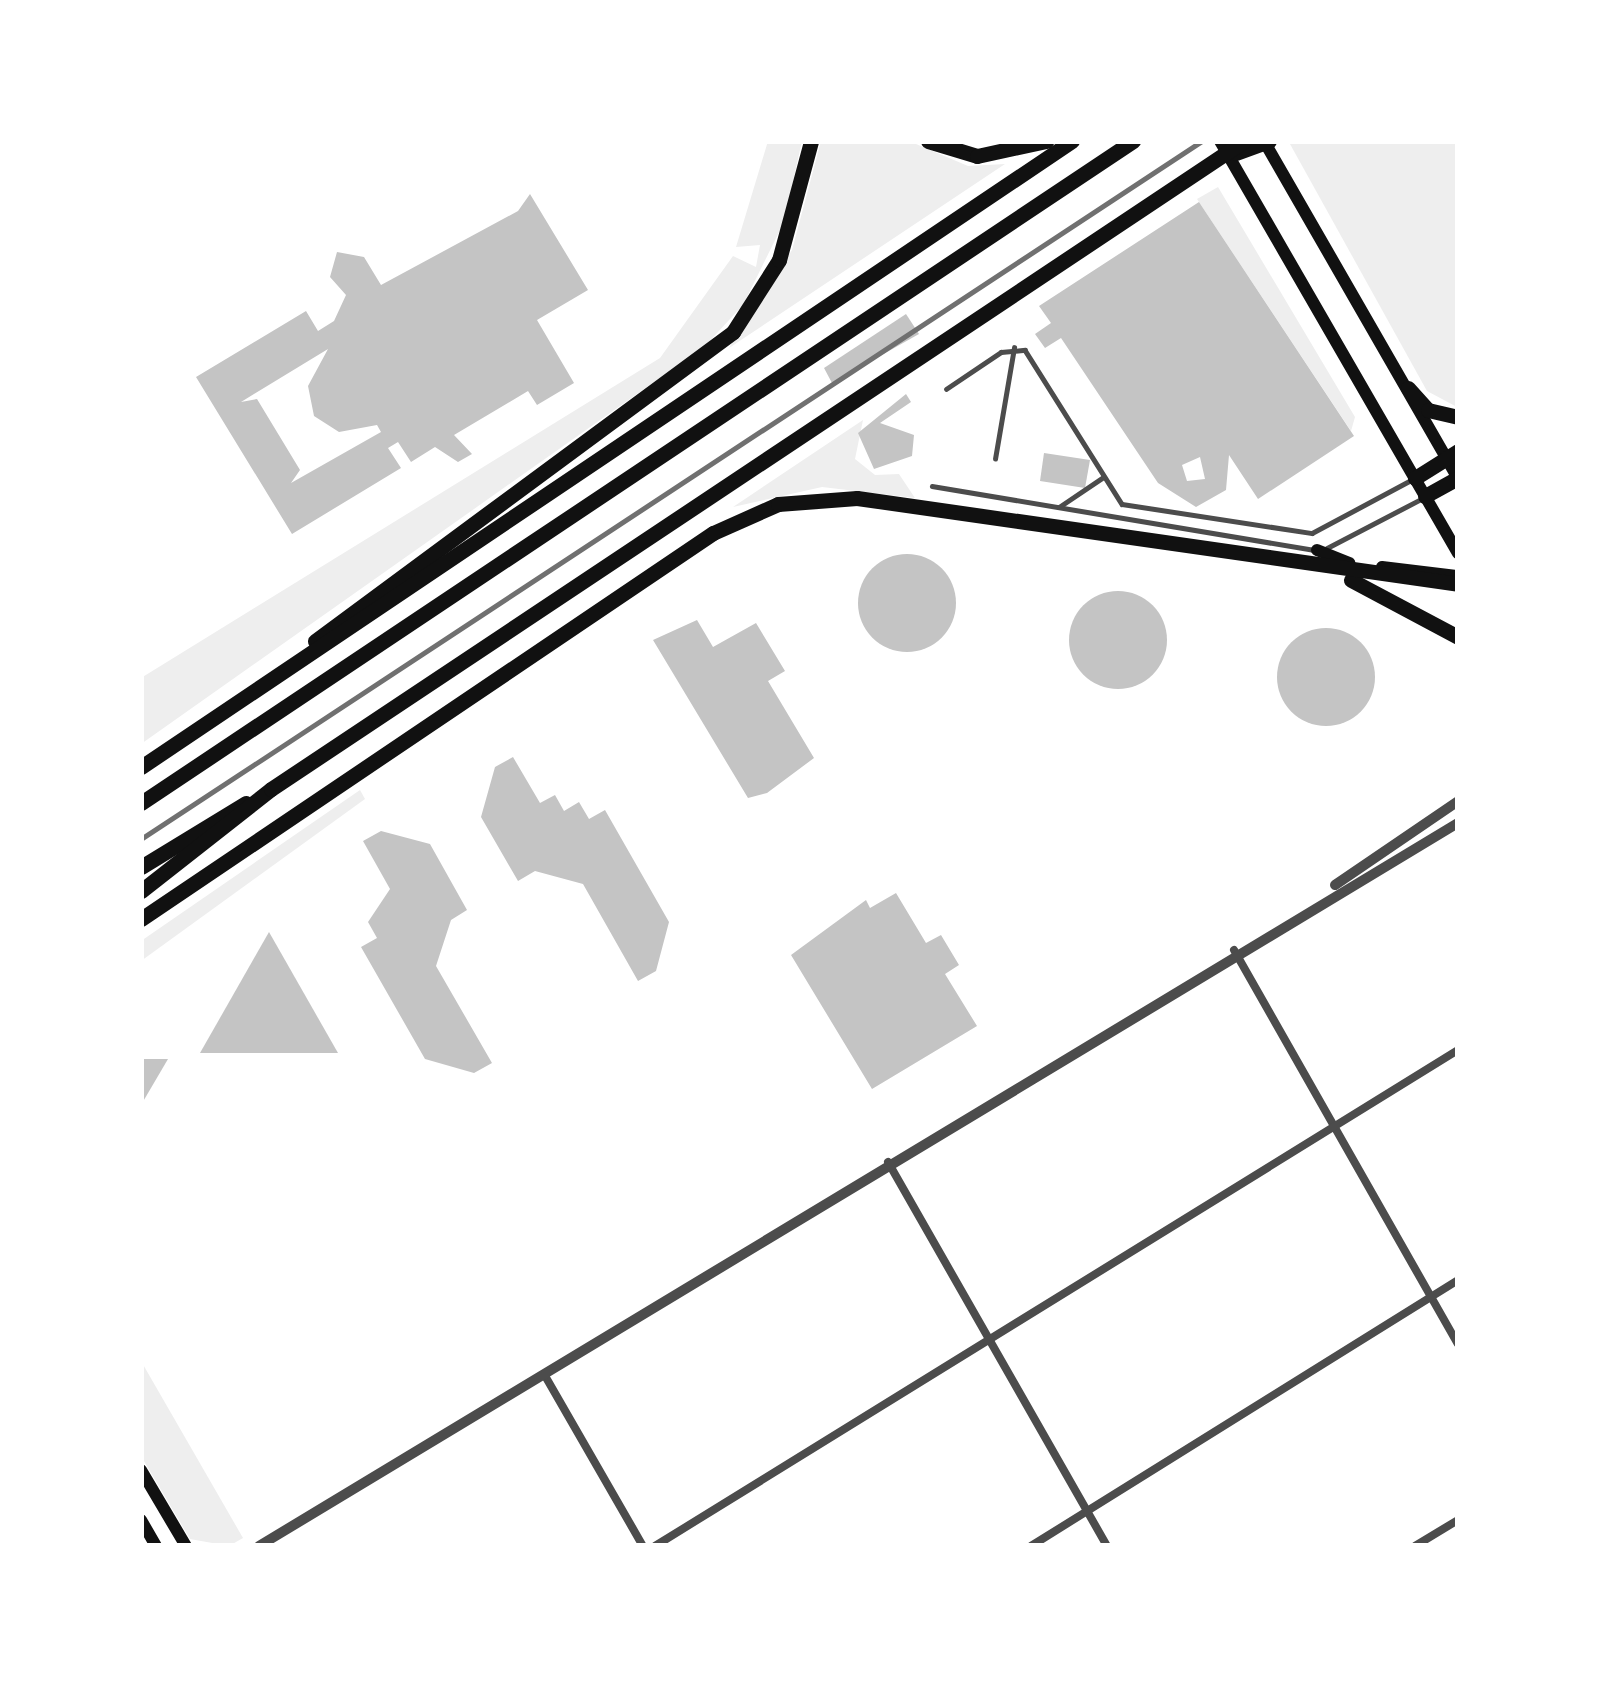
<!DOCTYPE html>
<html>
<head>
<meta charset="utf-8">
<style>
	body { margin:0 }
	#map { position:relative; width:1599px; height:1687px; overflow:hidden; background:#fff; font-family:Lato,sans-serif }
	div>[style] { position:absolute }
	.green>* { inset:0; background:#eee }
	.building>* { inset:0; background:#c4c4c4 }
	.round { border-radius:50% }
	.service>* { height:4.5px; margin:-2.25px; padding:0 2.25px; transform-origin:2.25px; border-radius:2.25px; background:#4c4c4c }
	.minor>* { height:8px; margin:-4px; padding:0 4px; transform-origin:4px; border-radius:4px; background:#4c4c4c }
	.tertiary>* { height:10px; margin:-5px; padding:0 5px; transform-origin:5px; border-radius:5px; background:#4c4c4c }
	.secondary>* { height:12px; margin:-6px; padding:0 6px; transform-origin:6px; border-radius:6px; background:#111 }
	.primary>* { height:12px; margin:-6px; padding:0 6px; transform-origin:6px; border-radius:6px; background:#111 }
	.motorway>* { height:15px; margin:-7.5px; padding:0 7.5px; transform-origin:7.5px; border-radius:7.5px; background:#111 }
	.rail>* { height:4.5px; margin:-2.25px; padding:0 2.25px; transform-origin:2.25px; border-radius:2.25px; background:#707070 }
	span { translate:-50% -50%; white-space:nowrap; text-align:center; line-height:1.15; -webkit-text-stroke:12px #fff; paint-order:stroke }
	.frame { position:absolute; inset:0; border:144px solid #fff; pointer-events:none }
</style>
</head>
<body>
<div id="map">
	<div class="green">
		<i style="clip-path:polygon(768px 141px,802px 141px,784px 222px,743px 305px,705px 346px,141px 744px,141px 678px,660px 358px,733px 256px,756px 267px,760px 245px,736px 247px)"></i>
		<i style="clip-path:polygon(821px 141px,909px 141px,968px 166px,1005px 164px,729px 348px,792px 250px)"></i>
		<i style="clip-path:polygon(1458px 141px,1458px 406px,1457px 407px,1427px 391px,1290px 144px)"></i>
		<i style="clip-path:polygon(1218px 187px,1355px 417px,1351px 431px,1197px 199px)"></i>
		<i style="clip-path:polygon(863px 420px,855px 459px,875px 475px,899px 474px,915px 498px,822px 487px,733px 507px)"></i>
		<i style="clip-path:polygon(360px 790px,365px 799px,141px 961px,141px 941px)"></i>
		<i style="clip-path:polygon(141px 1361px,243px 1538px,229px 1546px,190px 1539px,141px 1456px)"></i>
	</div>
	<div class="building">
		<i style="clip-path:polygon(evenodd,530px 194px,588px 290px,537px 320px,574px 383px,537px 405px,528px 391px,454px 435px,472px 454px,458px 462px,435px 447px,411px 462px,398px 442px,388px 448px,401px 468px,292px 534px,196px 377px,306px 311px,318px 331px,334px 321px,346px 295px,330px 277px,337px 252px,364px 257px,381px 285px,518px 211px,530px 194px,328px 349px,308px 386px,314px 416px,339px 432px,377px 425px,381px 432px,291px 483px,300px 470px,257px 399px,241px 402px,328px 349px)"></i>
		<i style="clip-path:polygon(evenodd,1199px 202px,1354px 436px,1258px 499px,1229px 455px,1226px 490px,1196px 507px,1158px 483px,1061px 338px,1045px 348px,1035px 334px,1051px 323px,1039px 306px,1199px 202px,1200px 457px,1205px 479px,1187px 481px,1182px 465px,1200px 457px)"></i>
		<i style="clip-path:polygon(906px 314px,919px 334px,832px 383px,824px 368px)"></i>
		<i style="clip-path:polygon(906px 394px,911px 402px,880px 423px,914px 435px,912px 456px,874px 469px,858px 433px)"></i>
		<i style="clip-path:polygon(1044px 453px,1090px 460px,1085px 488px,1040px 481px)"></i>
		<i class="round" style="left:858px;top:554px;width:98px;height:98px"></i>
		<i class="round" style="left:1069px;top:591px;width:98px;height:98px"></i>
		<i style="clip-path:polygon(697px 620px,713px 647px,756px 623px,785px 671px,768px 681px,814px 758px,767px 793px,748px 798px,653px 640px)"></i>
		<i class="round" style="left:1277px;top:628px;width:98px;height:98px"></i>
		<i style="clip-path:polygon(513px 757px,540px 803px,555px 795px,564px 811px,579px 802px,589px 819px,605px 810px,669px 922px,656px 971px,638px 981px,583px 884px,535px 871px,518px 881px,481px 817px,495px 767px)"></i>
		<i style="clip-path:polygon(381px 831px,430px 844px,467px 910px,451px 920px,436px 966px,492px 1063px,474px 1073px,425px 1059px,361px 947px,377px 938px,368px 922px,390px 889px,363px 841px)"></i>
		<i style="clip-path:polygon(896px 893px,926px 943px,941px 935px,959px 965px,945px 974px,977px 1026px,872px 1089px,791px 955px,866px 900px,870px 908px)"></i>
		<i style="clip-path:polygon(269px 932px,338px 1053px,200px 1053px)"></i>
		<i style="clip-path:polygon(141px 1059px,168px 1059px,141px 1105px)"></i>
	</div>
	<div class="service">
		<i style="left:946px;top:389px;width:66px;rotate:-33.9deg"></i>
		<i style="left:1001px;top:352px;width:24px;rotate:-5deg"></i>
		<i style="left:1025px;top:350px;width:182px;rotate:57.8deg"></i>
		<i style="left:1122px;top:504px;width:192px;rotate:8.7deg"></i>
		<i style="left:1312px;top:533px;width:115px;rotate:-28.1deg"></i>
		<i style="left:995px;top:459px;width:113px;rotate:-80.3deg"></i>
		<i style="left:932px;top:486px;width:389px;rotate:9.5deg"></i>
		<i style="left:1059px;top:507px;width:52px;rotate:-34deg"></i>
		<i style="left:1327px;top:548px;width:108px;rotate:-27.5deg"></i>
	</div>
	<div class="minor">
		<i style="left:1234px;top:950px;width:453px;rotate:60.4deg"></i>
		<i style="left:888px;top:1162px;width:442px;rotate:60.3deg"></i>
		<i style="left:544px;top:1374px;width:198px;rotate:60.1deg"></i>
		<i style="left:655px;top:1546px;width:944px;rotate:-31.7deg"></i>
		<i style="left:1031px;top:1546px;width:503px;rotate:-31.92deg"></i>
		<i style="left:1415px;top:1546px;width:50px;rotate:-31.2deg"></i>
	</div>
	<div class="tertiary">
		<i style="left:1335px;top:885px;width:149px;rotate:-34.3deg"></i>
		<i style="left:259px;top:1546px;width:1400px;rotate:-31.09deg"></i>
	</div>
	<div class="secondary">
		<i style="left:141px;top:1470px;width:88px;rotate:59.4deg"></i>
		<i style="left:141px;top:1520px;width:30px;rotate:60deg"></i>
	</div>
	<div class="primary">
		<i style="left:1220px;top:141px;width:476px;rotate:60deg"></i>
		<i style="left:1264px;top:141px;width:389px;rotate:60.1deg"></i>
		<i style="left:1317px;top:550px;width:35px;rotate:22deg"></i>
		<i style="left:1382px;top:567px;width:77px;rotate:6.8deg"></i>
	</div>
	<div class="motorway">
		<i style="left:928px;top:141px;width:51px;rotate:17deg"></i>
		<i style="left:977px;top:156px;width:71px;rotate:-12.3deg"></i>
		<i style="left:1236px;top:153px;width:35px;rotate:-20deg"></i>
		<i style="left:1408px;top:388px;width:30px;rotate:48deg"></i>
		<i style="left:1428px;top:410px;width:31px;rotate:13deg"></i>
		<i style="left:1415px;top:478px;width:51px;rotate:-32.1deg"></i>
		<i style="left:1425px;top:496px;width:38px;rotate:-29deg"></i>
		<i style="left:1351px;top:580px;width:121px;rotate:28deg"></i>
		<i style="left:315px;top:641px;width:520px;rotate:-36.47deg"></i>
		<i style="left:733px;top:332px;width:85px;rotate:-57.4deg"></i>
		<i style="left:779px;top:260px;width:123px;rotate:-74.9deg"></i>
		<i style="left:141px;top:767px;width:1122px;rotate:-33.92deg"></i>
		<i style="left:141px;top:803px;width:1193px;rotate:-33.72deg"></i>
		<i style="left:141px;top:867px;width:123px;rotate:-31.4deg"></i>
		<i style="left:141px;top:891px;width:165px;rotate:-38.1deg"></i>
		<i style="left:271px;top:789px;width:1169px;rotate:-33.66deg"></i>
		<i style="left:141px;top:919px;width:690px;rotate:-34.01deg"></i>
		<i style="left:713px;top:533px;width:71px;rotate:-24deg"></i>
		<i style="left:778px;top:504px;width:79px;rotate:-4.3deg"></i>
		<i style="left:857px;top:498px;width:607px;rotate:8.14deg"></i>
	</div>
	<div class="rail">
		<i style="left:141px;top:839px;width:1270px;rotate:-33.34deg"></i>
	</div>
	<div class="frame"></div>
</div>
</body>
</html>
